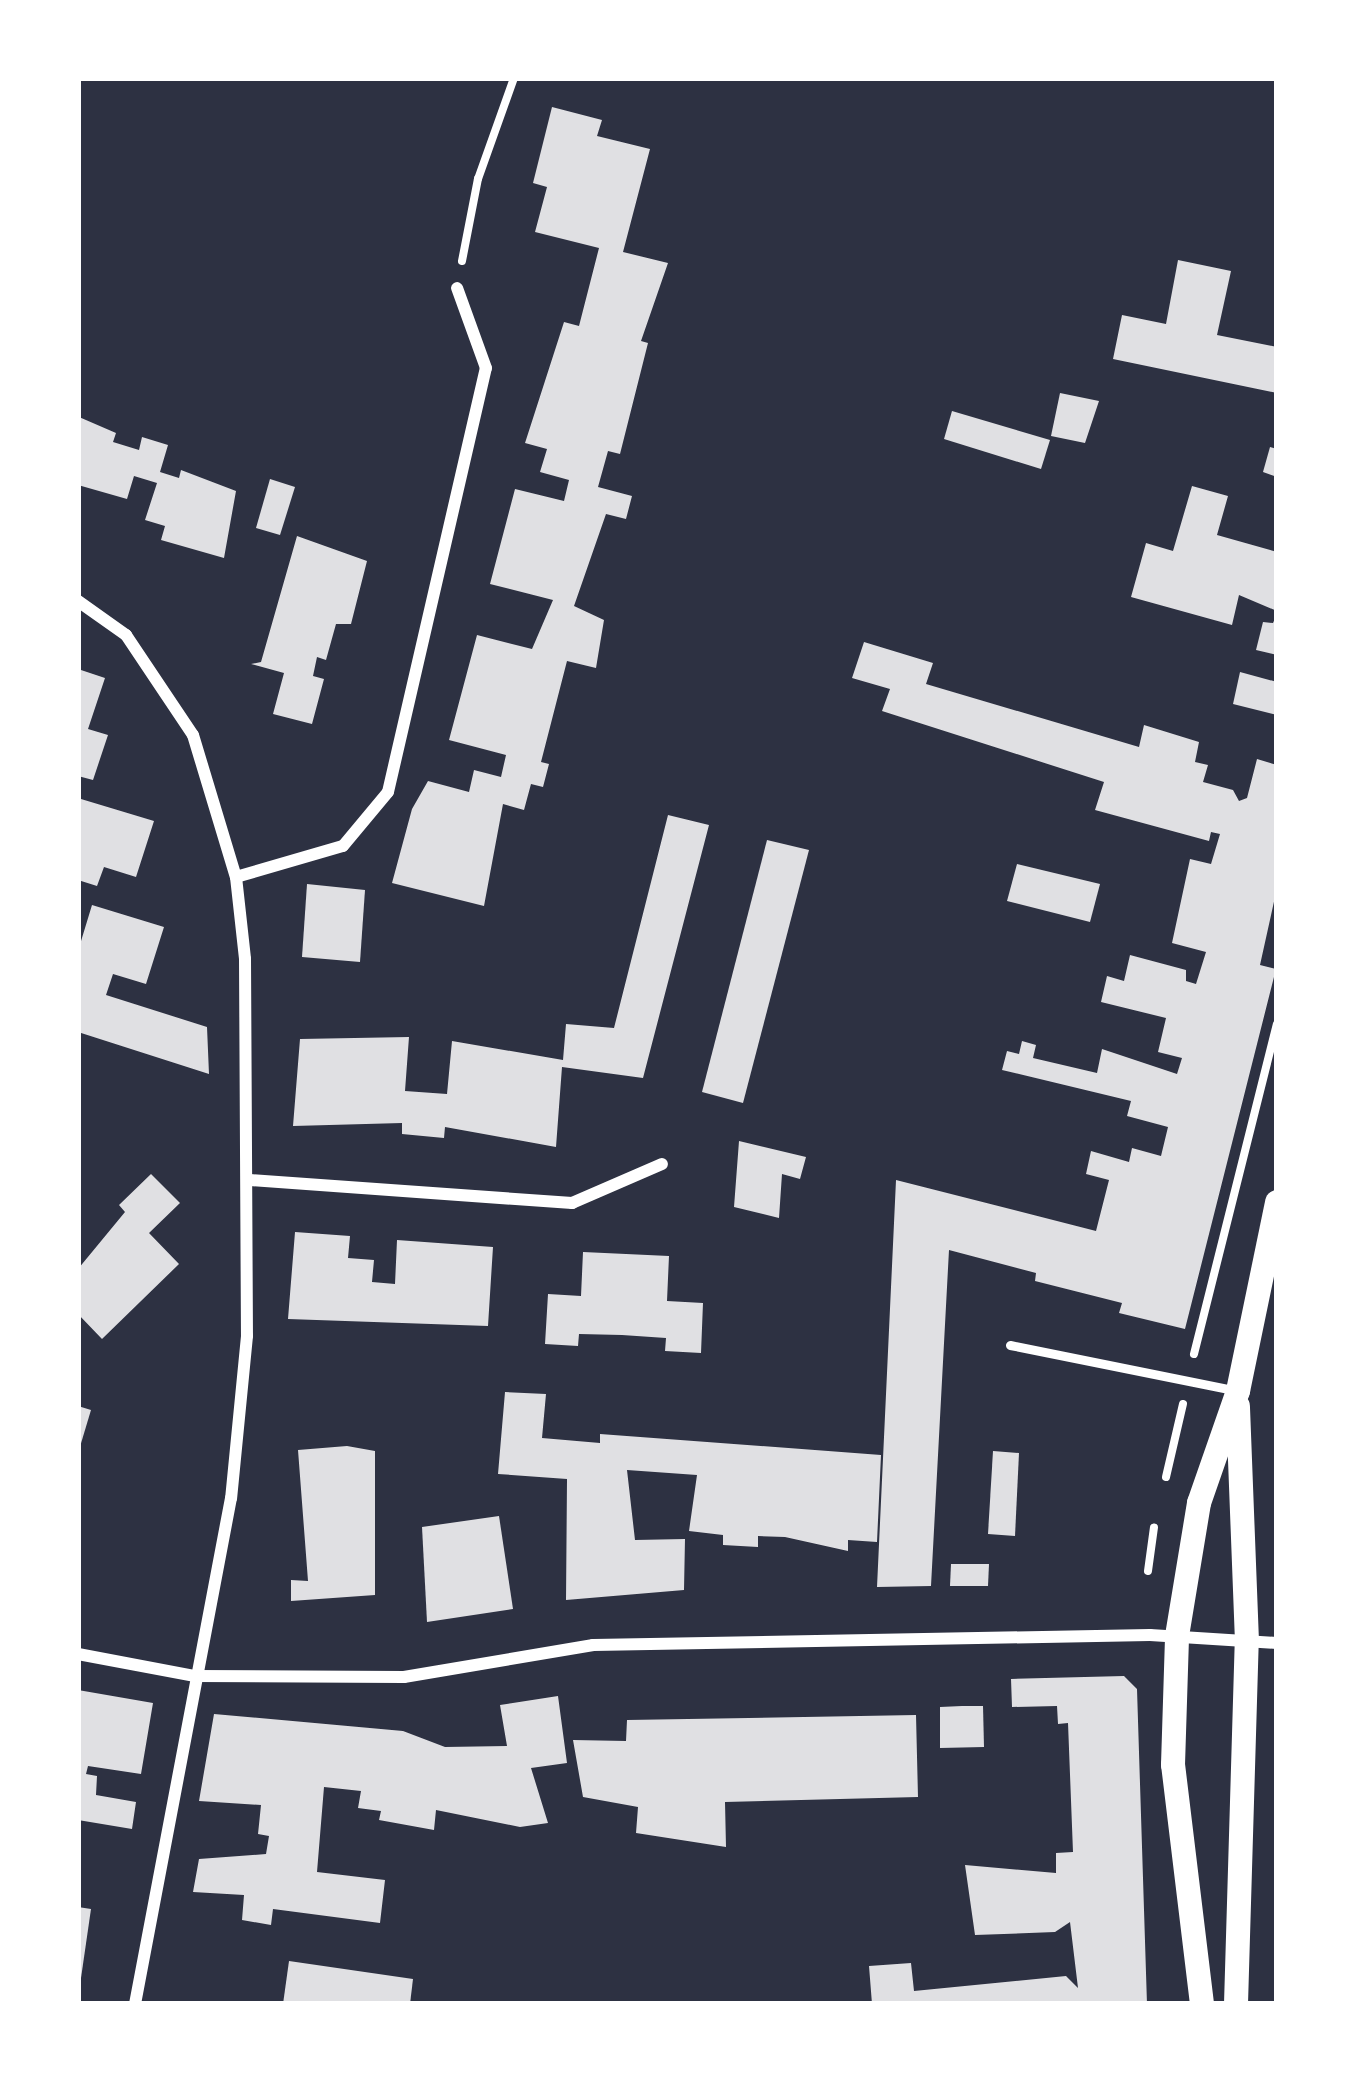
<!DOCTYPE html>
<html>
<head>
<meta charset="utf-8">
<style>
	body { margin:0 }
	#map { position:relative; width:1355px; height:2082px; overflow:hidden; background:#2d3142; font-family:Barlow,sans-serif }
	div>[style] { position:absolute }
	.building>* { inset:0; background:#e0e0e3 }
	.path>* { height:8px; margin:-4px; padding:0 4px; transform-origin:4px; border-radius:4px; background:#fff }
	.service>* { height:9px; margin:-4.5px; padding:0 4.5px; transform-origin:4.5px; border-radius:4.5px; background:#fff }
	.minor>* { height:12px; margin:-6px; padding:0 6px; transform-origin:6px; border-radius:6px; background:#fff }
	.secondary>* { height:24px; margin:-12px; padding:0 12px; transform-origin:12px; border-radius:12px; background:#fff }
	span { translate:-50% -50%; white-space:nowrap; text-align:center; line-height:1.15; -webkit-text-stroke:12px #fff; paint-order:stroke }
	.frame { position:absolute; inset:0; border:81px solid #fff; pointer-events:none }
</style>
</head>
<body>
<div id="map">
	<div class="building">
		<i style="clip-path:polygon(552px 107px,602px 120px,597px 136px,650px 149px,623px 252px,668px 263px,641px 341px,648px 343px,620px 454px,608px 451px,598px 487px,632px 496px,626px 519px,606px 514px,574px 606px,604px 620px,596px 668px,567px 661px,541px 762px,549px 764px,543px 787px,531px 784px,524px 810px,503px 804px,484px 906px,392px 883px,412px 809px,428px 781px,469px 792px,474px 770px,501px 777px,506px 755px,449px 740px,477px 635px,532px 649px,553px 600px,490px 584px,515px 489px,564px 501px,569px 480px,540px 472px,547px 449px,525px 443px,564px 322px,579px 326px,599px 248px,535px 232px,547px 187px,533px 183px)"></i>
		<i style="clip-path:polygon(1178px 260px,1231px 271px,1217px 335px,1277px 347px,1277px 393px,1113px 359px,1122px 315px,1166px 324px)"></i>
		<i style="clip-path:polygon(1060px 393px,1099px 401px,1085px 443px,1051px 436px)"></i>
		<i style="clip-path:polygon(952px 411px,1050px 440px,1041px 469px,944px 439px)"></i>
		<i style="clip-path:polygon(79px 417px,116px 433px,113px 442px,139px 450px,142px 437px,168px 445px,160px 472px,179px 478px,181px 470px,236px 491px,224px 558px,161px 540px,165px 526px,145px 520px,157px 483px,134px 476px,127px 499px,78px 485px)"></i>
		<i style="clip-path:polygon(1270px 447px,1277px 449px,1277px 477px,1263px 472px)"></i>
		<i style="clip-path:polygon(270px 479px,295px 487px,280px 535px,256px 528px)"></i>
		<i style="clip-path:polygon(1192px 486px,1228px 496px,1217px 535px,1277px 552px,1277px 611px,1239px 595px,1232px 625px,1131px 597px,1146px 543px,1173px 551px)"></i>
		<i style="clip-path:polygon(297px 536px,367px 561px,351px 624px,336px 624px,326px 660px,317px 657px,313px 676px,324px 679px,312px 724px,273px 714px,284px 673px,251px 664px,261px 662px)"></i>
		<i style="clip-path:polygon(1277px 614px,1277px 655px,1256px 650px,1263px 622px,1273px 623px)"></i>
		<i style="clip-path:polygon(864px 642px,933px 663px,926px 684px,1139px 747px,1144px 725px,1199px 742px,1195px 762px,1208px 765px,1203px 782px,1233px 790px,1239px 801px,1247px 798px,1257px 759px,1277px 765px,1277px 888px,1260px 965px,1276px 969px,1185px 1329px,1119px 1313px,1122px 1303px,1035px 1281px,1036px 1273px,949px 1250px,931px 1586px,877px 1587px,896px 1180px,1096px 1231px,1109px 1180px,1086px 1174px,1091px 1151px,1129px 1162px,1132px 1148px,1161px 1156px,1168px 1127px,1127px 1116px,1131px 1101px,1002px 1070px,1007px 1051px,1019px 1054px,1022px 1041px,1036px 1045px,1033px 1058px,1097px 1073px,1102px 1049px,1177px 1074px,1182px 1058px,1158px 1052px,1166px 1018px,1101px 1002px,1107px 976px,1124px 981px,1130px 955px,1186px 970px,1186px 981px,1196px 984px,1206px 952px,1172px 943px,1190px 859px,1211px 864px,1220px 834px,1211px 832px,1209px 841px,1095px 810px,1104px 782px,882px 711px,890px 689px,852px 678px)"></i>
		<i style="clip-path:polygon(78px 669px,105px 678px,88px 729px,108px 735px,93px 780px,78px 776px)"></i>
		<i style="clip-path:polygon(1240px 672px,1277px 682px,1277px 715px,1233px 704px)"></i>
		<i style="clip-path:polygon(81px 799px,154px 821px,136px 877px,104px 867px,97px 886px,78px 880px)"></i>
		<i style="clip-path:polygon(668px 815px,709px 825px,643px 1078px,562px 1067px,556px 1147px,445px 1127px,444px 1138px,402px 1134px,402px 1123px,293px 1126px,300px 1039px,409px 1037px,405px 1091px,447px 1094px,452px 1041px,563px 1060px,566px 1024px,614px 1028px)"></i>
		<i style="clip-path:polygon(767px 840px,809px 850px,743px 1103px,702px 1092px)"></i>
		<i style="clip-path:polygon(1017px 864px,1100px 884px,1090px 922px,1007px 901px)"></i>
		<i style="clip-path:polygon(307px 884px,365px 890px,360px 962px,302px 957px)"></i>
		<i style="clip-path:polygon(92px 905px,164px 927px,146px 984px,113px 974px,106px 995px,207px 1027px,209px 1074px,78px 1032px,78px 951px)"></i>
		<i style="clip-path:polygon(739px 1141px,806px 1157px,800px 1179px,782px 1174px,779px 1218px,734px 1207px)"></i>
		<i style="clip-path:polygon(151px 1174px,180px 1203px,149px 1233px,179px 1264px,102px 1339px,78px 1314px,78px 1269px,125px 1212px,119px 1205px)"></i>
		<i style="clip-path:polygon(295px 1232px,350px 1236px,348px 1258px,374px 1260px,372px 1282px,395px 1284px,397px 1240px,493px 1247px,488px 1326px,288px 1319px)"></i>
		<i style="clip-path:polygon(583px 1252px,669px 1256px,667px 1301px,703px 1303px,701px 1353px,665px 1351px,666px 1338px,622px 1335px,579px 1334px,578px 1346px,545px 1344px,548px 1294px,581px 1296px)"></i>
		<i style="clip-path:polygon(505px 1392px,546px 1394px,542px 1438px,600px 1443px,600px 1434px,881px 1455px,877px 1542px,848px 1540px,848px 1551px,785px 1537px,758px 1536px,758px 1547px,723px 1545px,723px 1535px,689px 1531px,697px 1475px,627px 1470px,635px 1540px,685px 1539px,684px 1590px,566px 1600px,567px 1479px,498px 1474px)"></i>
		<i style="clip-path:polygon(78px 1406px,91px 1410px,79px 1450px,78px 1450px)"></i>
		<i style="clip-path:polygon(347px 1446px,375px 1451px,375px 1595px,291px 1601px,291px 1580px,308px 1581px,298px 1450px)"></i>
		<i style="clip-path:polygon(993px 1451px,1019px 1453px,1015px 1536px,988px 1534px)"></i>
		<i style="clip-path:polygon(499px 1516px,513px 1609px,427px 1622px,422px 1527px)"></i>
		<i style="clip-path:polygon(951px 1564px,989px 1564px,988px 1586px,950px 1586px)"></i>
		<i style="clip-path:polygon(1124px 1676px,1137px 1689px,1147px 2004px,872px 2004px,869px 1966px,911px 1963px,914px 1991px,1066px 1976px,1078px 1988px,1070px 1922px,1055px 1932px,975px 1935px,965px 1865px,1056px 1873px,1056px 1853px,1073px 1852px,1068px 1723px,1058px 1724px,1057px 1706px,1012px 1707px,1011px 1679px)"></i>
		<i style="clip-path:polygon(78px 1690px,153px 1703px,141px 1774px,88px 1766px,86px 1774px,97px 1776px,96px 1795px,136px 1802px,132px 1829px,78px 1820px)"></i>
		<i style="clip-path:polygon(558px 1696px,567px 1763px,531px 1768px,548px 1823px,520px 1827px,436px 1810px,434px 1830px,379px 1820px,381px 1811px,358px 1808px,361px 1791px,324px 1787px,317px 1872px,385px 1880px,380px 1923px,273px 1909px,271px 1925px,242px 1920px,244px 1895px,193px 1892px,199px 1859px,266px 1854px,269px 1836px,258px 1834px,261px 1805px,199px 1801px,214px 1714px,403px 1731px,445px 1747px,507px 1746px,500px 1705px)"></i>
		<i style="clip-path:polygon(962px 1706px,983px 1706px,984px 1747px,940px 1748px,940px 1707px)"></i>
		<i style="clip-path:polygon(916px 1715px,918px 1797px,725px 1802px,726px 1847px,636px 1833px,638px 1807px,583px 1797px,573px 1740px,626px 1741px,627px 1720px)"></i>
		<i style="clip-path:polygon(78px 1907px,91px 1909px,81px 1978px,78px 1978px)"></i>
		<i style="clip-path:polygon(289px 1961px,413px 1979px,410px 2004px,283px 2004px)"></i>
	</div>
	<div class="path">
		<i style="left:462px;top:261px;width:84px;rotate:-79deg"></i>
		<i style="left:478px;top:179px;width:107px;rotate:-70.4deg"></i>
		<i style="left:1194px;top:1354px;width:340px;rotate:-75.9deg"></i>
		<i style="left:1166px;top:1477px;width:75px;rotate:-76.9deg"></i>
		<i style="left:1148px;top:1571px;width:44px;rotate:-82.2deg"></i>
	</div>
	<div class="service">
		<i style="left:1010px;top:1345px;width:227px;rotate:11.4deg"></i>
	</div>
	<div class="minor">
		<i style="left:78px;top:601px;width:59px;rotate:35.3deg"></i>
		<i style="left:126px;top:635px;width:120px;rotate:56.2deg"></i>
		<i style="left:193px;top:735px;width:148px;rotate:73.2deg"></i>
		<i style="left:236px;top:877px;width:82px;rotate:83.7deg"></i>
		<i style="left:245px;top:959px;width:377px;rotate:89.7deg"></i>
		<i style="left:247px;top:1336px;width:163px;rotate:95.6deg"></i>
		<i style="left:231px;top:1498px;width:515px;rotate:100.74deg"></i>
		<i style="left:236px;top:877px;width:111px;rotate:-16.2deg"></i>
		<i style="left:343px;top:846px;width:70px;rotate:-50.2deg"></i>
		<i style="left:388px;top:792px;width:435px;rotate:-77deg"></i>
		<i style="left:486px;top:368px;width:85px;rotate:-109.9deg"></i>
		<i style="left:250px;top:1180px;width:323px;rotate:4.1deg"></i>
		<i style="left:572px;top:1203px;width:98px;rotate:-23.4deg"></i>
		<i style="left:78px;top:1654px;width:118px;rotate:10.7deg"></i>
		<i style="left:194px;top:1676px;width:210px;rotate:0.3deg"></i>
		<i style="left:404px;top:1677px;width:192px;rotate:-9.6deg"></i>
		<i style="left:593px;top:1645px;width:557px;rotate:-1.03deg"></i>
		<i style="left:1150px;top:1635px;width:127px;rotate:3.6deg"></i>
	</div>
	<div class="secondary">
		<i style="left:1202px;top:2004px;width:241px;rotate:-96.9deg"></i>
		<i style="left:1173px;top:1765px;width:129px;rotate:-88.2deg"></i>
		<i style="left:1177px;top:1636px;width:135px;rotate:-80.6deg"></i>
		<i style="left:1199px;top:1503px;width:119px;rotate:-70.8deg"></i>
		<i style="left:1238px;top:1391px;width:193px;rotate:-78.3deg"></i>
		<i style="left:1236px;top:2004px;width:362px;rotate:-88.3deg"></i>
		<i style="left:1247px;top:1642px;width:236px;rotate:-92.2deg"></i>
	</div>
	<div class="frame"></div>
</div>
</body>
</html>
